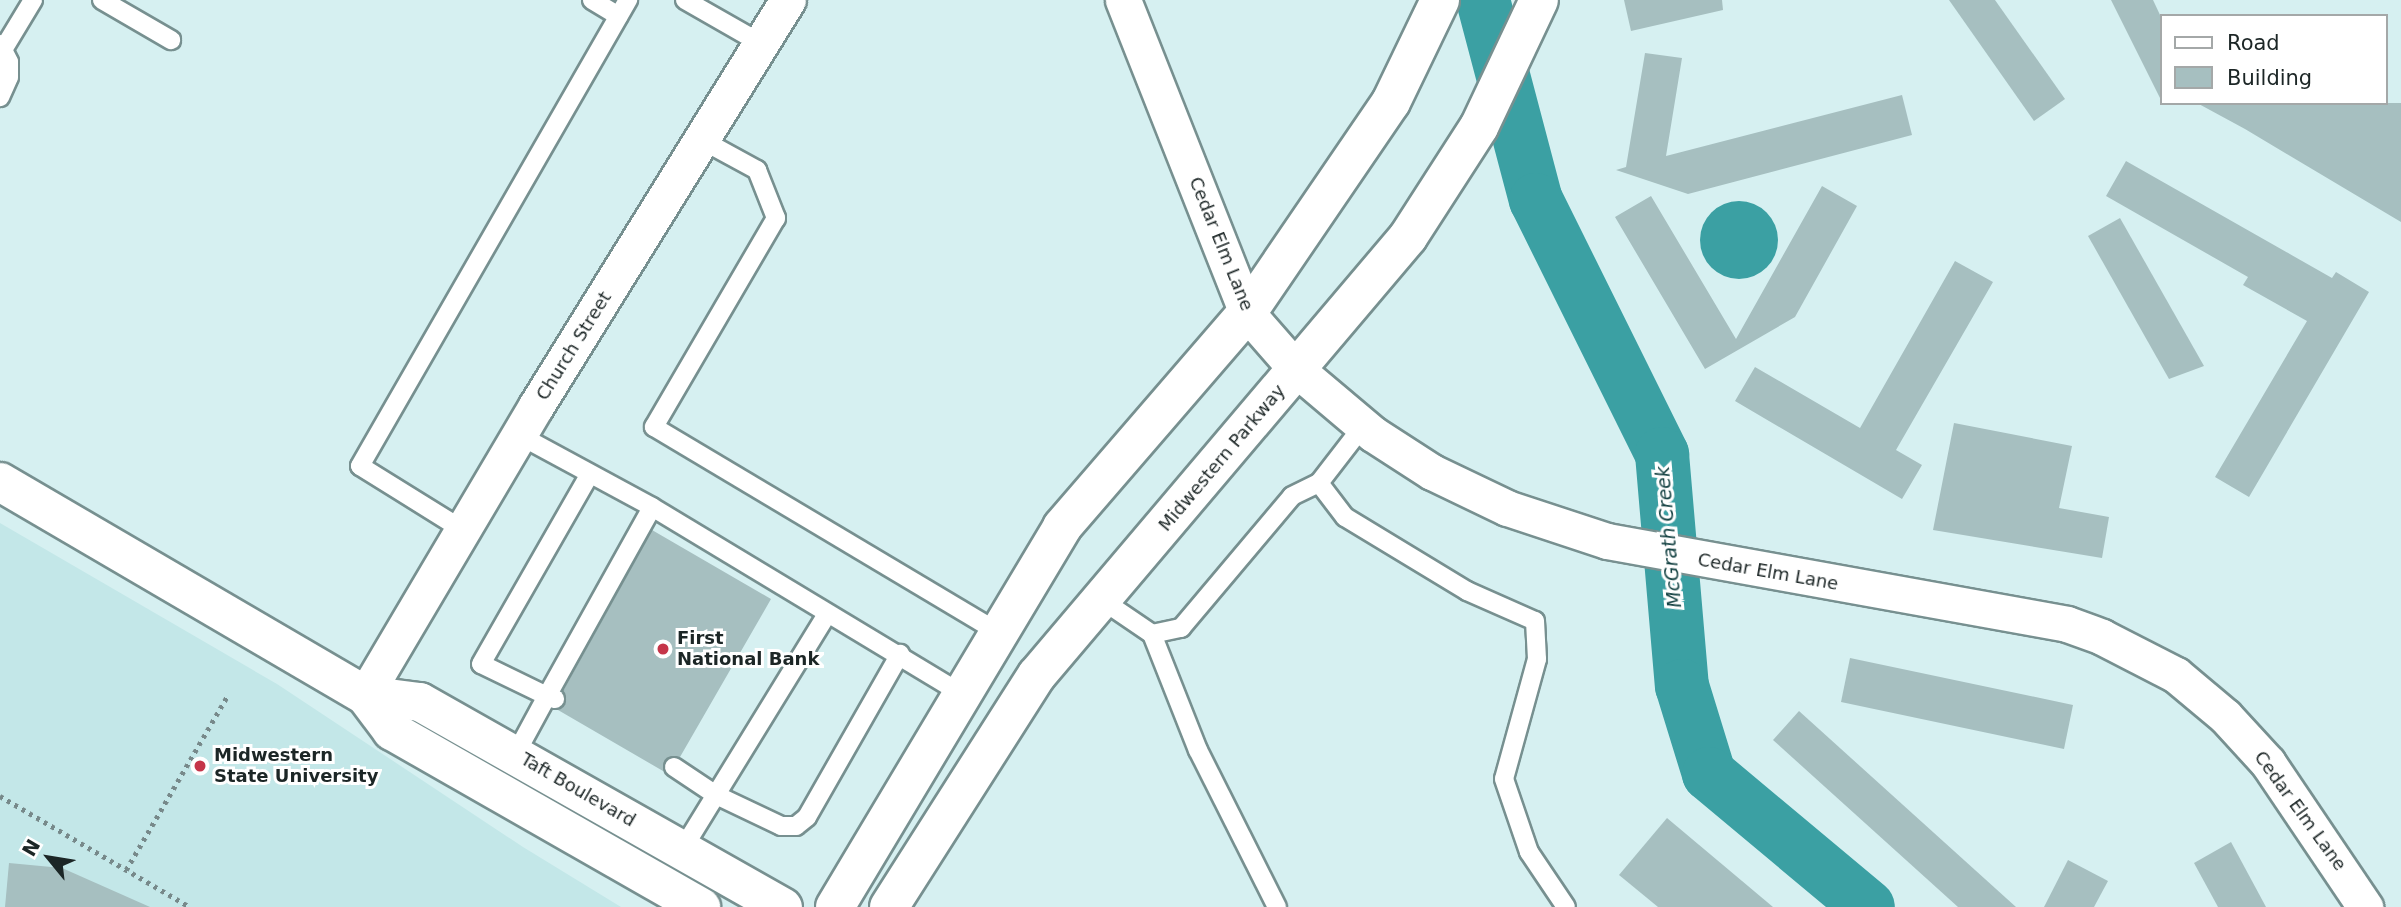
<!DOCTYPE html>
<html>
<head>
<meta charset="utf-8">
<style>
	body { margin:0 }
	#map { position:relative; width:2401px; height:907px; overflow:hidden; background:#d6f0f1; font-family:"DejaVu Sans",sans-serif }
	div>[style] { position:absolute }
	.built>* { inset:0; background:#c3e7e8 }
	.water>* { inset:0; background:#3ba0a3 }
	.round { border-radius:50% }
	.river>* { height:54px; margin:-27px; padding:0 27px; transform-origin:27px; border-radius:27px; background:#3ba0a3 }
	.building>* { inset:0; background:#a6bfc0 }
	.path>* { height:4.5px; margin-top:-2.25px; transform-origin:0; background:repeating-linear-gradient(90deg,#77898a 0 3.5px,transparent 0 8.5px) }
	.roads { filter:drop-shadow(2px 0 #779090) drop-shadow(-2px 0 #779090) drop-shadow(0 2px #779090) drop-shadow(0 -2px #779090) }
	.lane>* { height:18px; margin:-9px; padding:0 9px; transform-origin:9px; border-radius:9px; background:#fff }
	.street>* { height:35px; margin:-17.5px; padding:0 17.5px; transform-origin:17.5px; border-radius:17.5px; background:#fff }
	.secondary>* { height:38px; margin:-19px; padding:0 19px; transform-origin:19px; border-radius:19px; background:#fff }
	.dots>* { width:19px; height:19px; translate:-50% -50%; box-sizing:border-box; border:4px solid #fff; border-radius:50% }
	span { translate:-50% -50%; white-space:nowrap; text-align:center; line-height:1.15; -webkit-text-stroke:6px #fff; paint-order:stroke }
	.street-label { font-size:18px; color:#1c2626 }
	.poi-label { font-size:18px; color:#1c2626; font-weight:700 }
	.left { translate:0 -50%; text-align:left }
	.water-label { font-size:19px; color:#124041; font-style:italic }
	.legend { position:absolute; left:2160px; top:14px; width:228px; height:91px; box-sizing:border-box; background:#fff; border:2px solid #a4a8a8; margin:0; padding:9px 12px; list-style:none; font-size:21px; color:#1c2626 }
	.legend li { display:flex; align-items:center; gap:14px; height:35px }
	.legend b { width:35px; border:2px solid #a4a8a8 }
	.north { position:absolute; left:14px; top:823px; width:70px; height:70px; -webkit-text-stroke:5px #fff; paint-order:stroke; rotate:300deg; font-size:19px; font-weight:700; line-height:28px; text-align:center; color:#1c2626 }
	.north::after { content:''; display:block; margin:auto; width:24px; height:32px; background:#1c2626; clip-path:polygon(50% 0,100% 100%,50% 72%,0 100%) }
</style>
</head>
<body>
<div id="map">
	<div class="built">
		<i style="clip-path:polygon(0 523px,277px 684px,523px 847px,621px 907px,0 907px)"></i>
	</div>
	<div class="water">
		<i class="round" style="left:1700px;top:201px;width:78px;height:78px"></i>
	</div>
	<div class="river">
		<i style="left:1483px;top:0;width:207px;rotate:75.2deg"></i>
		<i style="left:1536px;top:200px;width:284px;rotate:63.6deg"></i>
		<i style="left:1662px;top:454px;width:233px;rotate:85.1deg"></i>
		<i style="left:1682px;top:686px;width:92px;rotate:72.9deg"></i>
		<i style="left:1709px;top:774px;width:207px;rotate:39.9deg"></i>
	</div>
	<div class="building">
		<i style="clip-path:polygon(1624px 0,1722px 0,1723px 10px,1631px 31px)"></i>
		<i style="clip-path:polygon(1949px 0,1995px 0,2065px 99px,2034px 121px)"></i>
		<i style="clip-path:polygon(2111px 0,2153px 0,2161px 17px,2161px 100px)"></i>
		<i style="clip-path:polygon(1645px 53px,1682px 58px,1666px 156px,1902px 95px,1912px 135px,1688px 194px,1616px 170px,1626px 167px)"></i>
		<i style="clip-path:polygon(2197px 103px,2401px 103px,2401px 222px,2245px 129px)"></i>
		<i style="clip-path:polygon(2126px 161px,2332px 278px,2336px 272px,2369px 292px,2249px 497px,2215px 477px,2307px 321px,2243px 285px,2248px 277px,2106px 196px)"></i>
		<i style="clip-path:polygon(1822px 186px,1857px 206px,1795px 317px,1705px 369px,1615px 217px,1651px 196px,1736px 339px)"></i>
		<i style="clip-path:polygon(2120px 218px,2204px 366px,2169px 379px,2088px 236px)"></i>
		<i style="clip-path:polygon(1955px 261px,1993px 282px,1896px 450px,1922px 465px,1902px 499px,1735px 401px,1755px 367px,1860px 428px)"></i>
		<i style="clip-path:polygon(1954px 423px,2072px 446px,2059px 508px,2109px 517px,2102px 558px,1933px 530px)"></i>
		<i style="clip-path:polygon(652px 530px,771px 599px,680px 757px,668px 757px,663px 771px,558px 710px,566px 702px,563px 691px)"></i>
		<i style="clip-path:polygon(1850px 658px,2073px 705px,2064px 749px,1841px 702px)"></i>
		<i style="clip-path:polygon(1799px 711px,2016px 907px,1958px 907px,1773px 740px)"></i>
		<i style="clip-path:polygon(1667px 818px,1773px 907px,1658px 907px,1619px 875px)"></i>
		<i style="clip-path:polygon(2231px 842px,2266px 907px,2218px 907px,2194px 863px)"></i>
		<i style="clip-path:polygon(2068px 860px,2108px 881px,2094px 907px,2044px 907px)"></i>
		<i style="clip-path:polygon(9px 863px,62px 868px,150px 907px,5px 907px)"></i>
	</div>
	<div class="path">
		<i style="left:0;top:796px;width:220px;rotate:30.3deg"></i>
		<i style="left:126px;top:870px;width:203px;rotate:-59.8deg"></i>
	</div>
	<div class="roads">
		<div class="lane">
			<i style="left:102px;top:0;width:80px;rotate:30.1deg"></i>
			<i style="left:592px;top:0;width:31px;rotate:31deg"></i>
			<i style="left:685px;top:0;width:89px;rotate:29.7deg"></i>
			<i style="left:0;top:44px;width:20px;rotate:63deg"></i>
			<i style="left:9px;top:62px;width:15px;rotate:90deg"></i>
			<i style="left:9px;top:77px;width:22px;rotate:114deg"></i>
			<i style="left:4px;top:48px;width:56px;rotate:-58.9deg"></i>
			<i style="left:702px;top:140px;width:63px;rotate:28.6deg"></i>
			<i style="left:757px;top:170px;width:52px;rotate:68.4deg"></i>
			<i style="left:776px;top:218px;width:242px;rotate:120.3deg"></i>
			<i style="left:654px;top:427px;width:404px;rotate:30.8deg"></i>
			<i style="left:1363px;top:426px;width:72px;rotate:127.7deg"></i>
			<i style="left:1319px;top:483px;width:43px;rotate:52.6deg"></i>
			<i style="left:1345px;top:517px;width:143px;rotate:31.2deg"></i>
			<i style="left:1467px;top:591px;width:74px;rotate:23.8deg"></i>
			<i style="left:1535px;top:621px;width:38px;rotate:87deg"></i>
			<i style="left:1537px;top:659px;width:124px;rotate:105.4deg"></i>
			<i style="left:1504px;top:779px;width:77px;rotate:71.1deg"></i>
			<i style="left:1529px;top:852px;width:66px;rotate:56.1deg"></i>
			<i style="left:519px;top:435px;width:151px;rotate:28.4deg"></i>
			<i style="left:652px;top:507px;width:364px;rotate:31.1deg"></i>
			<i style="left:463px;top:530px;width:121px;rotate:-148.1deg"></i>
			<i style="left:360px;top:466px;width:538px;rotate:-60.1deg"></i>
			<i style="left:1102px;top:600px;width:60px;rotate:34.2deg"></i>
			<i style="left:1152px;top:634px;width:30px;rotate:-12deg"></i>
			<i style="left:1181px;top:628px;width:172px;rotate:-49.9deg"></i>
			<i style="left:1292px;top:496px;width:30px;rotate:-26deg"></i>
			<i style="left:1152px;top:634px;width:125px;rotate:68.4deg"></i>
			<i style="left:1198px;top:750px;width:176px;rotate:63.3deg"></i>
			<i style="left:555px;top:699px;width:9px;rotate:-159deg"></i>
			<i style="left:547px;top:696px;width:216px;rotate:-60.9deg"></i>
			<i style="left:515px;top:755px;width:67px;rotate:-61.5deg"></i>
			<i style="left:547px;top:696px;width:73px;rotate:-154.1deg"></i>
			<i style="left:481px;top:664px;width:219px;rotate:-60.2deg"></i>
			<i style="left:674px;top:767px;width:50px;rotate:33.7deg"></i>
			<i style="left:716px;top:795px;width:72px;rotate:25.5deg"></i>
			<i style="left:781px;top:826px;width:15px"></i>
			<i style="left:796px;top:826px;width:14px;rotate:-39deg"></i>
			<i style="left:807px;top:817px;width:188px;rotate:-60.3deg"></i>
			<i style="left:682px;top:850px;width:277px;rotate:-58.4deg"></i>
		</div>
		<div class="street">
			<i style="left:1123px;top:0;width:337px;rotate:68.4deg"></i>
			<i style="left:1247px;top:313px;width:74px;rotate:48.8deg"></i>
			<i style="left:1296px;top:369px;width:101px;rotate:40.2deg"></i>
			<i style="left:1373px;top:434px;width:70px;rotate:32.8deg"></i>
			<i style="left:1432px;top:472px;width:83px;rotate:25.6deg"></i>
			<i style="left:1507px;top:508px;width:105px;rotate:18.3deg"></i>
			<i style="left:1607px;top:541px;width:467px;rotate:10.2deg"></i>
			<i style="left:2067px;top:624px;width:37px;rotate:20deg"></i>
			<i style="left:2102px;top:637px;width:83px;rotate:27.2deg"></i>
			<i style="left:2176px;top:675px;width:64px;rotate:39.9deg"></i>
			<i style="left:2225px;top:716px;width:64px;rotate:47.5deg"></i>
			<i style="left:2268px;top:763px;width:174px;rotate:56deg"></i>
			<i style="left:365px;top:695px;width:336px;rotate:-59.4deg"></i>
			<i style="left:536px;top:406px;width:478px;rotate:-58.2deg"></i>
		</div>
		<div class="secondary">
			<i style="left:0;top:482px;width:423px;rotate:30.3deg"></i>
			<i style="left:365px;top:695px;width:45px;rotate:53.1deg"></i>
			<i style="left:392px;top:731px;width:356px;rotate:29.7deg"></i>
			<i style="left:365px;top:695px;width:55px;rotate:7.3deg"></i>
			<i style="left:420px;top:702px;width:417px;rotate:29.5deg"></i>
			<i style="left:835px;top:907px;width:443px;rotate:-59.1deg"></i>
			<i style="left:1062px;top:527px;width:283px;rotate:-49.2deg"></i>
			<i style="left:1247px;top:313px;width:255px;rotate:-55.7deg"></i>
			<i style="left:1391px;top:102px;width:113px;rotate:-64.3deg"></i>
			<i style="left:889px;top:907px;width:275px;rotate:-57.5deg"></i>
			<i style="left:1037px;top:675px;width:574px;rotate:-49.73deg"></i>
			<i style="left:1408px;top:237px;width:131px;rotate:-57.2deg"></i>
			<i style="left:1479px;top:127px;width:140px;rotate:-64.7deg"></i>
		</div>
	</div>
	<div class="dots">
		<i style="left:663px;top:649px;background:#c53549"></i>
		<i style="left:200px;top:766px;background:#c53549"></i>
	</div>
	<div class="street-label">
		<span style="left:1221px;top:244px;rotate:68deg">Cedar Elm Lane</span>
		<span style="left:574px;top:346px;rotate:-58deg">Church Street</span>
		<span style="left:1222px;top:458px;rotate:-50deg">Midwestern Parkway</span>
		<span style="left:1768px;top:572px;rotate:10deg">Cedar Elm Lane</span>
		<span style="left:578px;top:790px;rotate:30deg">Taft Boulevard</span>
		<span style="left:2300px;top:811px;rotate:54deg">Cedar Elm Lane</span>
	</div>
	<div class="poi-label">
		<span class="left" style="left:677px;top:649px">First<br>National Bank</span>
		<span class="left" style="left:214px;top:766px">Midwestern<br>State University</span>
	</div>
	<div class="water-label">
		<span style="left:1669px;top:537px;rotate:-95deg">McGrath Creek</span>
	</div>
	<ul class="legend">
	<li><b style="height:9px;background:#fff"></b>Road</li>
	<li><b style="height:19px;background:#a6bfc0"></b>Building</li>
	</ul>
	<div class="north">N</div>
</div>
</body>
</html>
